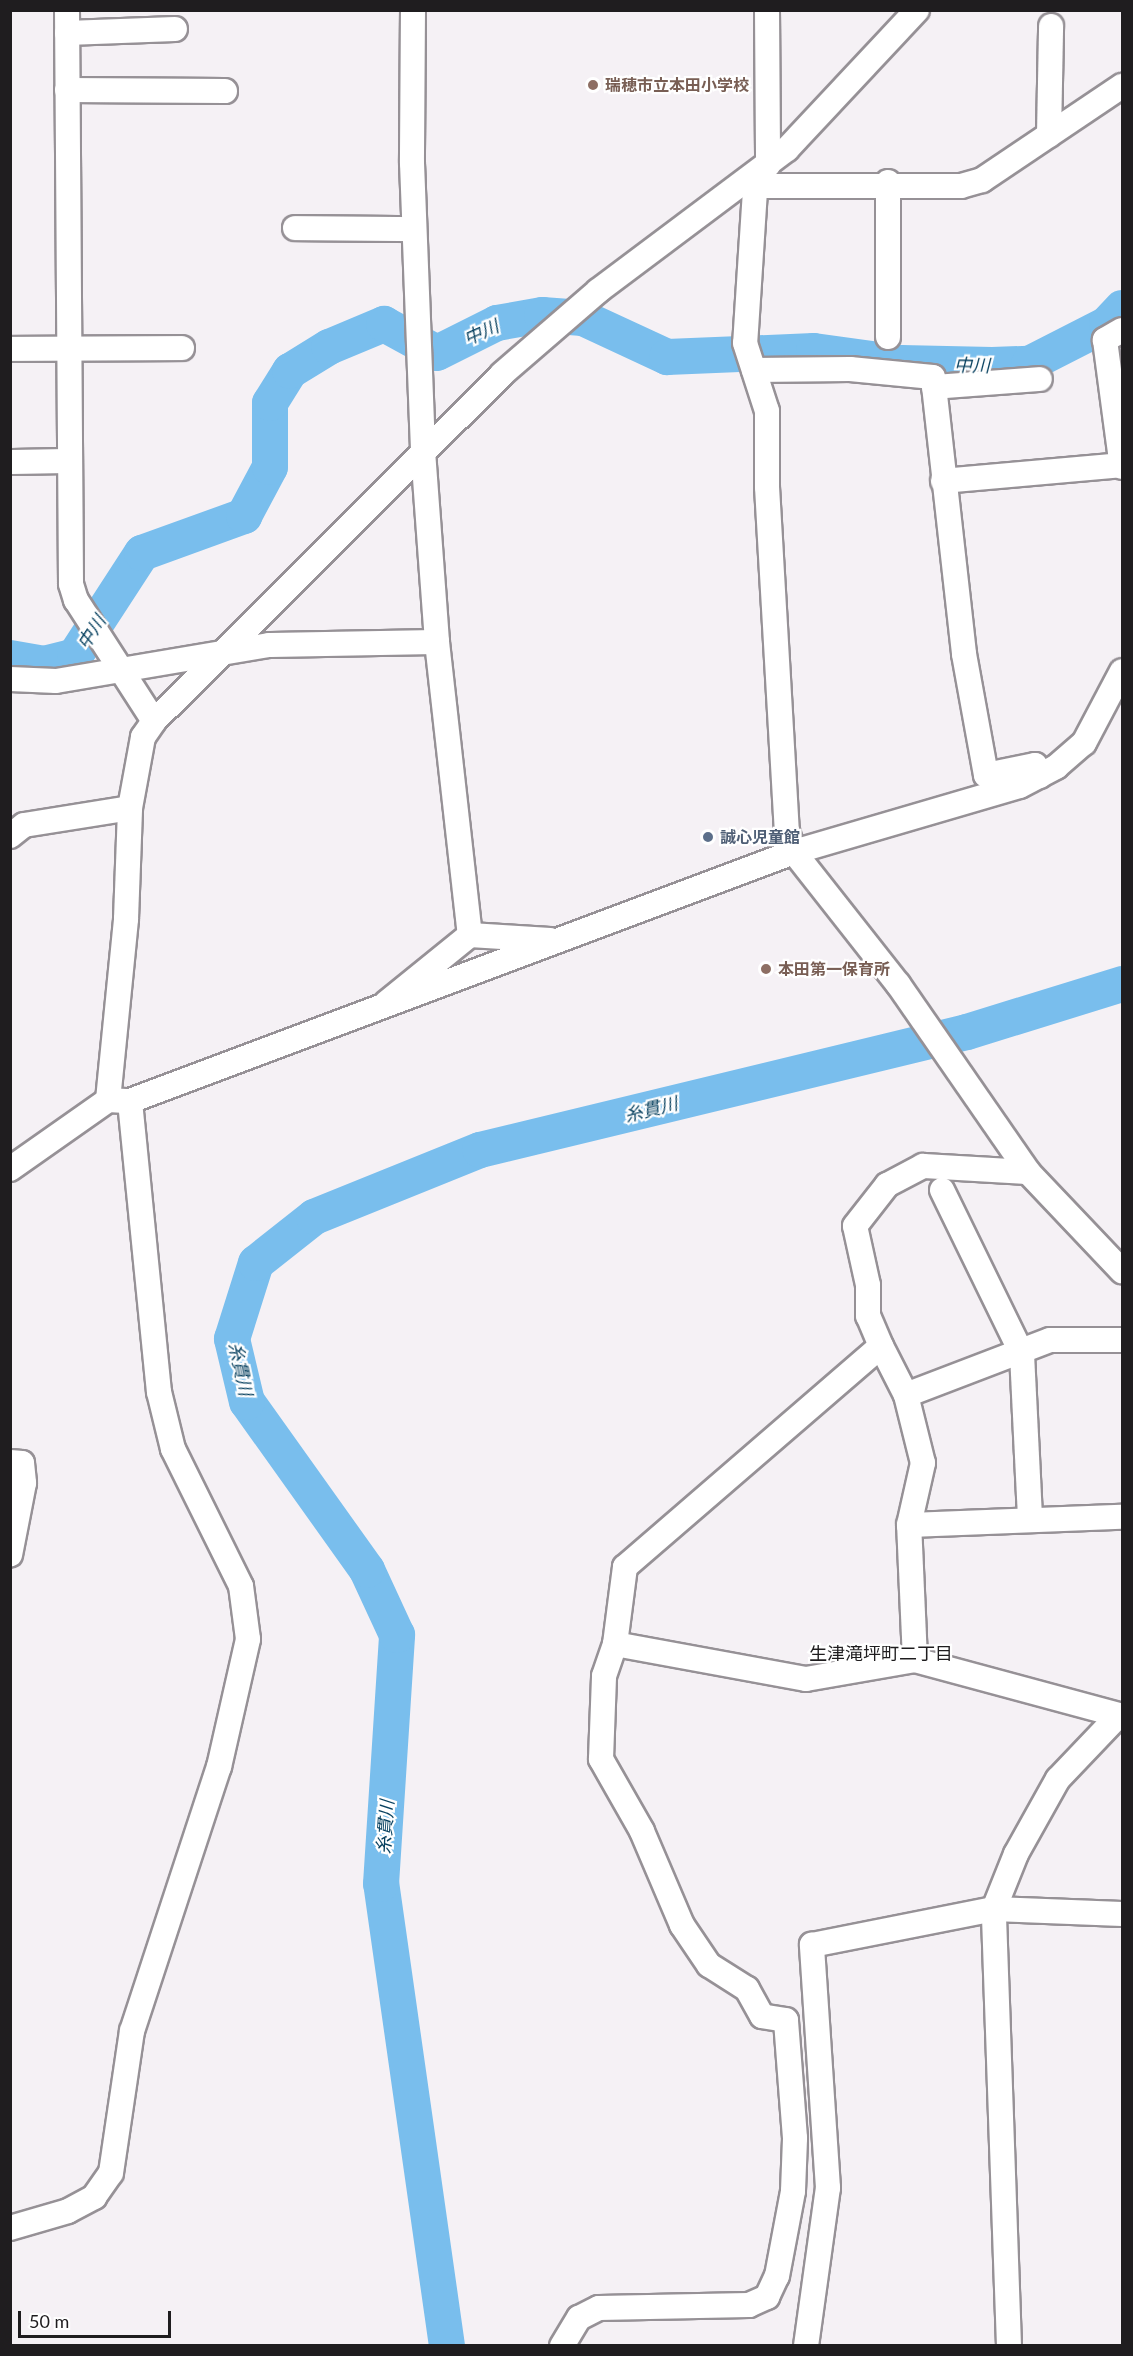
<!DOCTYPE html>
<html>
<head>
<meta charset="utf-8">
<style>
	body { margin:0 }
	#map { position:relative; width:1133px; height:2356px; overflow:hidden; background:#f5f1f5; font-family:Lato,"Noto Sans JP",sans-serif }
	div>[style] { position:absolute }
	.river>* { height:36px; margin:-18px; padding:0 18px; transform-origin:18px; border-radius:18px; background:#79beed }
	.roads { filter:drop-shadow(2px 0 #969196) drop-shadow(-2px 0 #969196) drop-shadow(0 2px #969196) drop-shadow(0 -2px #969196) }
	.minor>* { height:24px; margin:-12px; padding:0 12px; transform-origin:12px; border-radius:12px; background:#fff }
	.dots>* { width:16px; height:16px; translate:-50% -50%; box-sizing:border-box; border:3px solid #fff; border-radius:50% }
	span { translate:-50% -50%; white-space:nowrap; text-align:center; line-height:1.15; -webkit-text-stroke:4.5px #fff; paint-order:stroke }
	.education-label { font-size:16px; color:#785e54; font-weight:700 }
	.left { translate:0 -50%; text-align:left }
	.service-label { font-size:16px; color:#4e5e75; font-weight:700 }
	.water-label { font-size:18px; color:#053f5e; font-style:italic }
	.neighbourhood-label { font-size:18px; color:#1f1d1f }
	.frame { position:absolute; inset:0; border:12px solid #1f1d1f; pointer-events:none }
	.scale { position:absolute; left:18px; top:2311px; width:153px; height:27px; box-sizing:border-box; border:3px solid #1f1d1f; border-top:0; padding-left:8px; font-size:18px; line-height:21px; white-space:nowrap; color:#1f1d1f; -webkit-text-stroke:4px #fff; paint-order:stroke }
</style>
</head>
<body>
<div id="map">
	<div class="river">
		<i style="left:10px;top:658px;width:35px;rotate:10deg"></i>
		<i style="left:44px;top:664px;width:32px;rotate:-14deg"></i>
		<i style="left:75px;top:656px;width:123px;rotate:-57deg"></i>
		<i style="left:142px;top:553px;width:109px;rotate:-19.9deg"></i>
		<i style="left:244px;top:516px;width:55px;rotate:-62deg"></i>
		<i style="left:270px;top:467px;width:64px;rotate:-90deg"></i>
		<i style="left:270px;top:403px;width:38px;rotate:-58deg"></i>
		<i style="left:290px;top:371px;width:46px;rotate:-31.6deg"></i>
		<i style="left:329px;top:347px;width:60px;rotate:-22.7deg"></i>
		<i style="left:384px;top:324px;width:60px;rotate:28.7deg"></i>
		<i style="left:437px;top:353px;width:67px;rotate:-26.6deg"></i>
		<i style="left:497px;top:323px;width:46px;rotate:-10.1deg"></i>
		<i style="left:542px;top:315px;width:41px;rotate:4.2deg"></i>
		<i style="left:583px;top:318px;width:93px;rotate:24.9deg"></i>
		<i style="left:667px;top:357px;width:147px;rotate:-2.3deg"></i>
		<i style="left:814px;top:351px;width:88px;rotate:7.9deg"></i>
		<i style="left:901px;top:363px;width:91px;rotate:1.3deg"></i>
		<i style="left:992px;top:365px;width:37px;rotate:-2deg"></i>
		<i style="left:1029px;top:364px;width:88px;rotate:-27.1deg"></i>
		<i style="left:1107px;top:324px;width:22px;rotate:-47deg"></i>
		<i style="left:447px;top:2346px;width:467px;rotate:-98.1deg"></i>
		<i style="left:381px;top:1884px;width:250px;rotate:-86.3deg"></i>
		<i style="left:397px;top:1635px;width:72px;rotate:-114.8deg"></i>
		<i style="left:367px;top:1570px;width:206px;rotate:-125.5deg"></i>
		<i style="left:247px;top:1402px;width:65px;rotate:-103.4deg"></i>
		<i style="left:232px;top:1339px;width:80px;rotate:-72.5deg"></i>
		<i style="left:256px;top:1263px;width:74px;rotate:-38.4deg"></i>
		<i style="left:314px;top:1217px;width:179px;rotate:-22deg"></i>
		<i style="left:480px;top:1150px;width:501px;rotate:-13.62deg"></i>
		<i style="left:967px;top:1032px;width:162px;rotate:-17.2deg"></i>
	</div>
	<div class="roads">
		<div class="minor">
			<i style="left:67px;top:10px;width:574px;rotate:89.6deg"></i>
			<i style="left:71px;top:584px;width:17px;rotate:73deg"></i>
			<i style="left:76px;top:600px;width:144px;rotate:57.2deg"></i>
			<i style="left:413px;top:10px;width:153px;rotate:90.4deg"></i>
			<i style="left:412px;top:163px;width:288px;rotate:87.8deg"></i>
			<i style="left:423px;top:451px;width:192px;rotate:85.8deg"></i>
			<i style="left:437px;top:642px;width:295px;rotate:83.6deg"></i>
			<i style="left:470px;top:935px;width:80px;rotate:3.6deg"></i>
			<i style="left:767px;top:10px;width:155px;rotate:89.6deg"></i>
			<i style="left:67px;top:33px;width:108px;rotate:-2.1deg"></i>
			<i style="left:67px;top:90px;width:158px;rotate:0.4deg"></i>
			<i style="left:1049px;top:135px;width:109px;rotate:-88.9deg"></i>
			<i style="left:756px;top:175px;width:168px;rotate:93.7deg"></i>
			<i style="left:745px;top:343px;width:71px;rotate:72.1deg"></i>
			<i style="left:767px;top:411px;width:76px;rotate:90deg"></i>
			<i style="left:767px;top:487px;width:345px;rotate:86.7deg"></i>
			<i style="left:787px;top:831px;width:22px;rotate:72deg"></i>
			<i style="left:794px;top:852px;width:168px;rotate:51.8deg"></i>
			<i style="left:898px;top:984px;width:229px;rotate:55.3deg"></i>
			<i style="left:1028px;top:1172px;width:137px;rotate:46.5deg"></i>
			<i style="left:755px;top:186px;width:206px"></i>
			<i style="left:961px;top:186px;width:22px;rotate:-16deg"></i>
			<i style="left:982px;top:180px;width:169px;rotate:-33.9deg"></i>
			<i style="left:295px;top:228px;width:119px;rotate:0.5deg"></i>
			<i style="left:1122px;top:330px;width:20px;rotate:150deg"></i>
			<i style="left:1105px;top:340px;width:128px;rotate:82.4deg"></i>
			<i style="left:888px;top:337px;width:155px;rotate:-90deg"></i>
			<i style="left:10px;top:349px;width:172px;rotate:-0.3deg"></i>
			<i style="left:754px;top:370px;width:96px;rotate:-0.6deg"></i>
			<i style="left:850px;top:369px;width:83px;rotate:5.5deg"></i>
			<i style="left:933px;top:377px;width:279px;rotate:83.6deg"></i>
			<i style="left:964px;top:654px;width:123px;rotate:79.7deg"></i>
			<i style="left:986px;top:775px;width:50px;rotate:-11.5deg"></i>
			<i style="left:1035px;top:765px;width:12px;rotate:66deg"></i>
			<i style="left:934px;top:387px;width:106px;rotate:-4.3deg"></i>
			<i style="left:10px;top:462px;width:59px;rotate:-1deg"></i>
			<i style="left:943px;top:481px;width:180px;rotate:-5.1deg"></i>
			<i style="left:10px;top:679px;width:46px;rotate:2.5deg"></i>
			<i style="left:56px;top:681px;width:216px;rotate:-9.6deg"></i>
			<i style="left:269px;top:645px;width:168px;rotate:-1deg"></i>
			<i style="left:10px;top:836px;width:18px;rotate:-38deg"></i>
			<i style="left:24px;top:825px;width:107px;rotate:-9.1deg"></i>
			<i style="left:386px;top:1003px;width:108px;rotate:-39deg"></i>
			<i style="left:108px;top:1100px;width:182px;rotate:-84.3deg"></i>
			<i style="left:126px;top:919px;width:111px;rotate:-87.9deg"></i>
			<i style="left:130px;top:808px;width:72px;rotate:-79.6deg"></i>
			<i style="left:143px;top:737px;width:19px;rotate:-55deg"></i>
			<i style="left:154px;top:721px;width:491px;rotate:-44.9deg"></i>
			<i style="left:502px;top:374px;width:127px;rotate:-40.8deg"></i>
			<i style="left:598px;top:291px;width:236px;rotate:-36.9deg"></i>
			<i style="left:787px;top:149px;width:190px;rotate:-46.9deg"></i>
			<i style="left:10px;top:1169px;width:120px;rotate:-35.1deg"></i>
			<i style="left:108px;top:1100px;width:22px;rotate:3deg"></i>
			<i style="left:130px;top:1101px;width:709px;rotate:-20.56deg"></i>
			<i style="left:794px;top:852px;width:235px;rotate:-16.3deg"></i>
			<i style="left:1020px;top:786px;width:41px;rotate:-27.8deg"></i>
			<i style="left:1056px;top:767px;width:37px;rotate:-41deg"></i>
			<i style="left:1084px;top:743px;width:81px;rotate:-62.2deg"></i>
			<i style="left:942px;top:1190px;width:182px;rotate:64deg"></i>
			<i style="left:1022px;top:1354px;width:166px;rotate:87.2deg"></i>
			<i style="left:881px;top:1346px;width:55px;rotate:63deg"></i>
			<i style="left:906px;top:1395px;width:154px;rotate:-20.9deg"></i>
			<i style="left:1050px;top:1340px;width:72px"></i>
			<i style="left:906px;top:1395px;width:70px;rotate:76deg"></i>
			<i style="left:923px;top:1463px;width:64px;rotate:102.7deg"></i>
			<i style="left:10px;top:1462px;width:12px;rotate:5deg"></i>
			<i style="left:22px;top:1463px;width:20px;rotate:84deg"></i>
			<i style="left:24px;top:1483px;width:73px;rotate:101deg"></i>
			<i style="left:615px;top:1644px;width:194px;rotate:10.4deg"></i>
			<i style="left:806px;top:1679px;width:111px;rotate:-9.9deg"></i>
			<i style="left:915px;top:1660px;width:214px;rotate:15.1deg"></i>
			<i style="left:915px;top:1660px;width:135px;rotate:-92.5deg"></i>
			<i style="left:909px;top:1525px;width:213px;rotate:-2.2deg"></i>
			<i style="left:786px;top:2020px;width:24px;rotate:-171deg"></i>
			<i style="left:762px;top:2016px;width:31px;rotate:-119deg"></i>
			<i style="left:747px;top:1989px;width:45px;rotate:-147.7deg"></i>
			<i style="left:709px;top:1965px;width:48px;rotate:-124deg"></i>
			<i style="left:682px;top:1925px;width:102px;rotate:-113.1deg"></i>
			<i style="left:642px;top:1831px;width:83px;rotate:-119.7deg"></i>
			<i style="left:601px;top:1759px;width:83px;rotate:-87.9deg"></i>
			<i style="left:604px;top:1676px;width:34px;rotate:-71deg"></i>
			<i style="left:615px;top:1644px;width:78px;rotate:-82.6deg"></i>
			<i style="left:625px;top:1567px;width:338px;rotate:-40.8deg"></i>
			<i style="left:881px;top:1346px;width:33px;rotate:-113deg"></i>
			<i style="left:868px;top:1316px;width:31px;rotate:-90deg"></i>
			<i style="left:868px;top:1285px;width:60px;rotate:-102.4deg"></i>
			<i style="left:855px;top:1226px;width:52px;rotate:-52deg"></i>
			<i style="left:887px;top:1185px;width:41px;rotate:-27.8deg"></i>
			<i style="left:923px;top:1166px;width:105px;rotate:3.3deg"></i>
			<i style="left:10px;top:2228px;width:60px;rotate:-16.3deg"></i>
			<i style="left:68px;top:2211px;width:30px;rotate:-28deg"></i>
			<i style="left:94px;top:2197px;width:29px;rotate:-55deg"></i>
			<i style="left:111px;top:2173px;width:144px;rotate:-81.6deg"></i>
			<i style="left:132px;top:2031px;width:278px;rotate:-71.8deg"></i>
			<i style="left:219px;top:1767px;width:131px;rotate:-77.2deg"></i>
			<i style="left:248px;top:1639px;width:53px;rotate:-97.5deg"></i>
			<i style="left:241px;top:1586px;width:153px;rotate:-116.4deg"></i>
			<i style="left:173px;top:1449px;width:59px;rotate:-103.8deg"></i>
			<i style="left:159px;top:1392px;width:292px;rotate:-95.7deg"></i>
			<i style="left:562px;top:2346px;width:33px;rotate:-59deg"></i>
			<i style="left:579px;top:2318px;width:22px;rotate:-27deg"></i>
			<i style="left:599px;top:2308px;width:150px;rotate:-1.1deg"></i>
			<i style="left:749px;top:2305px;width:20px;rotate:-24deg"></i>
			<i style="left:767px;top:2297px;width:23px;rotate:-65deg"></i>
			<i style="left:777px;top:2276px;width:86px;rotate:-79.3deg"></i>
			<i style="left:793px;top:2191px;width:53px;rotate:-87.8deg"></i>
			<i style="left:795px;top:2138px;width:118px;rotate:-94.4deg"></i>
			<i style="left:806px;top:2346px;width:160px;rotate:-82.1deg"></i>
			<i style="left:828px;top:2188px;width:244px;rotate:-93.8deg"></i>
			<i style="left:812px;top:1945px;width:186px;rotate:-11.2deg"></i>
			<i style="left:994px;top:1909px;width:128px;rotate:2.2deg"></i>
			<i style="left:1009px;top:2346px;width:437px;rotate:-92deg"></i>
			<i style="left:994px;top:1909px;width:59px;rotate:-68.2deg"></i>
			<i style="left:1016px;top:1854px;width:86px;rotate:-60.8deg"></i>
			<i style="left:1058px;top:1779px;width:87px;rotate:-46.4deg"></i>
		</div>
	</div>
	<div class="dots">
		<i style="left:593px;top:85px;background:#8d6e63"></i>
		<i style="left:708px;top:837px;background:#5c6f8a"></i>
		<i style="left:766px;top:969px;background:#8d6e63"></i>
	</div>
	<div class="education-label">
		<span class="left" style="left:605px;top:85px">瑞穂市立本田小学校</span>
		<span class="left" style="left:778px;top:969px">本田第一保育所</span>
	</div>
	<div class="service-label">
		<span class="left" style="left:720px;top:837px">誠心児童館</span>
	</div>
	<div class="water-label">
		<span style="left:481px;top:332px;rotate:-24deg">中川</span>
		<span style="left:972px;top:365px;rotate:1deg">中川</span>
		<span style="left:91px;top:632px;rotate:-57deg">中川</span>
		<span style="left:651px;top:1109px;rotate:-14deg">糸貫川</span>
		<span style="left:241px;top:1369px;rotate:78deg">糸貫川</span>
		<span style="left:385px;top:1827px;rotate:-86deg">糸貫川</span>
	</div>
	<div class="neighbourhood-label">
		<span style="left:881px;top:1653px">生津滝坪町二丁目</span>
	</div>
	<div class="frame"></div>
	<div class="scale">50 m</div>
</div>
</body>
</html>
